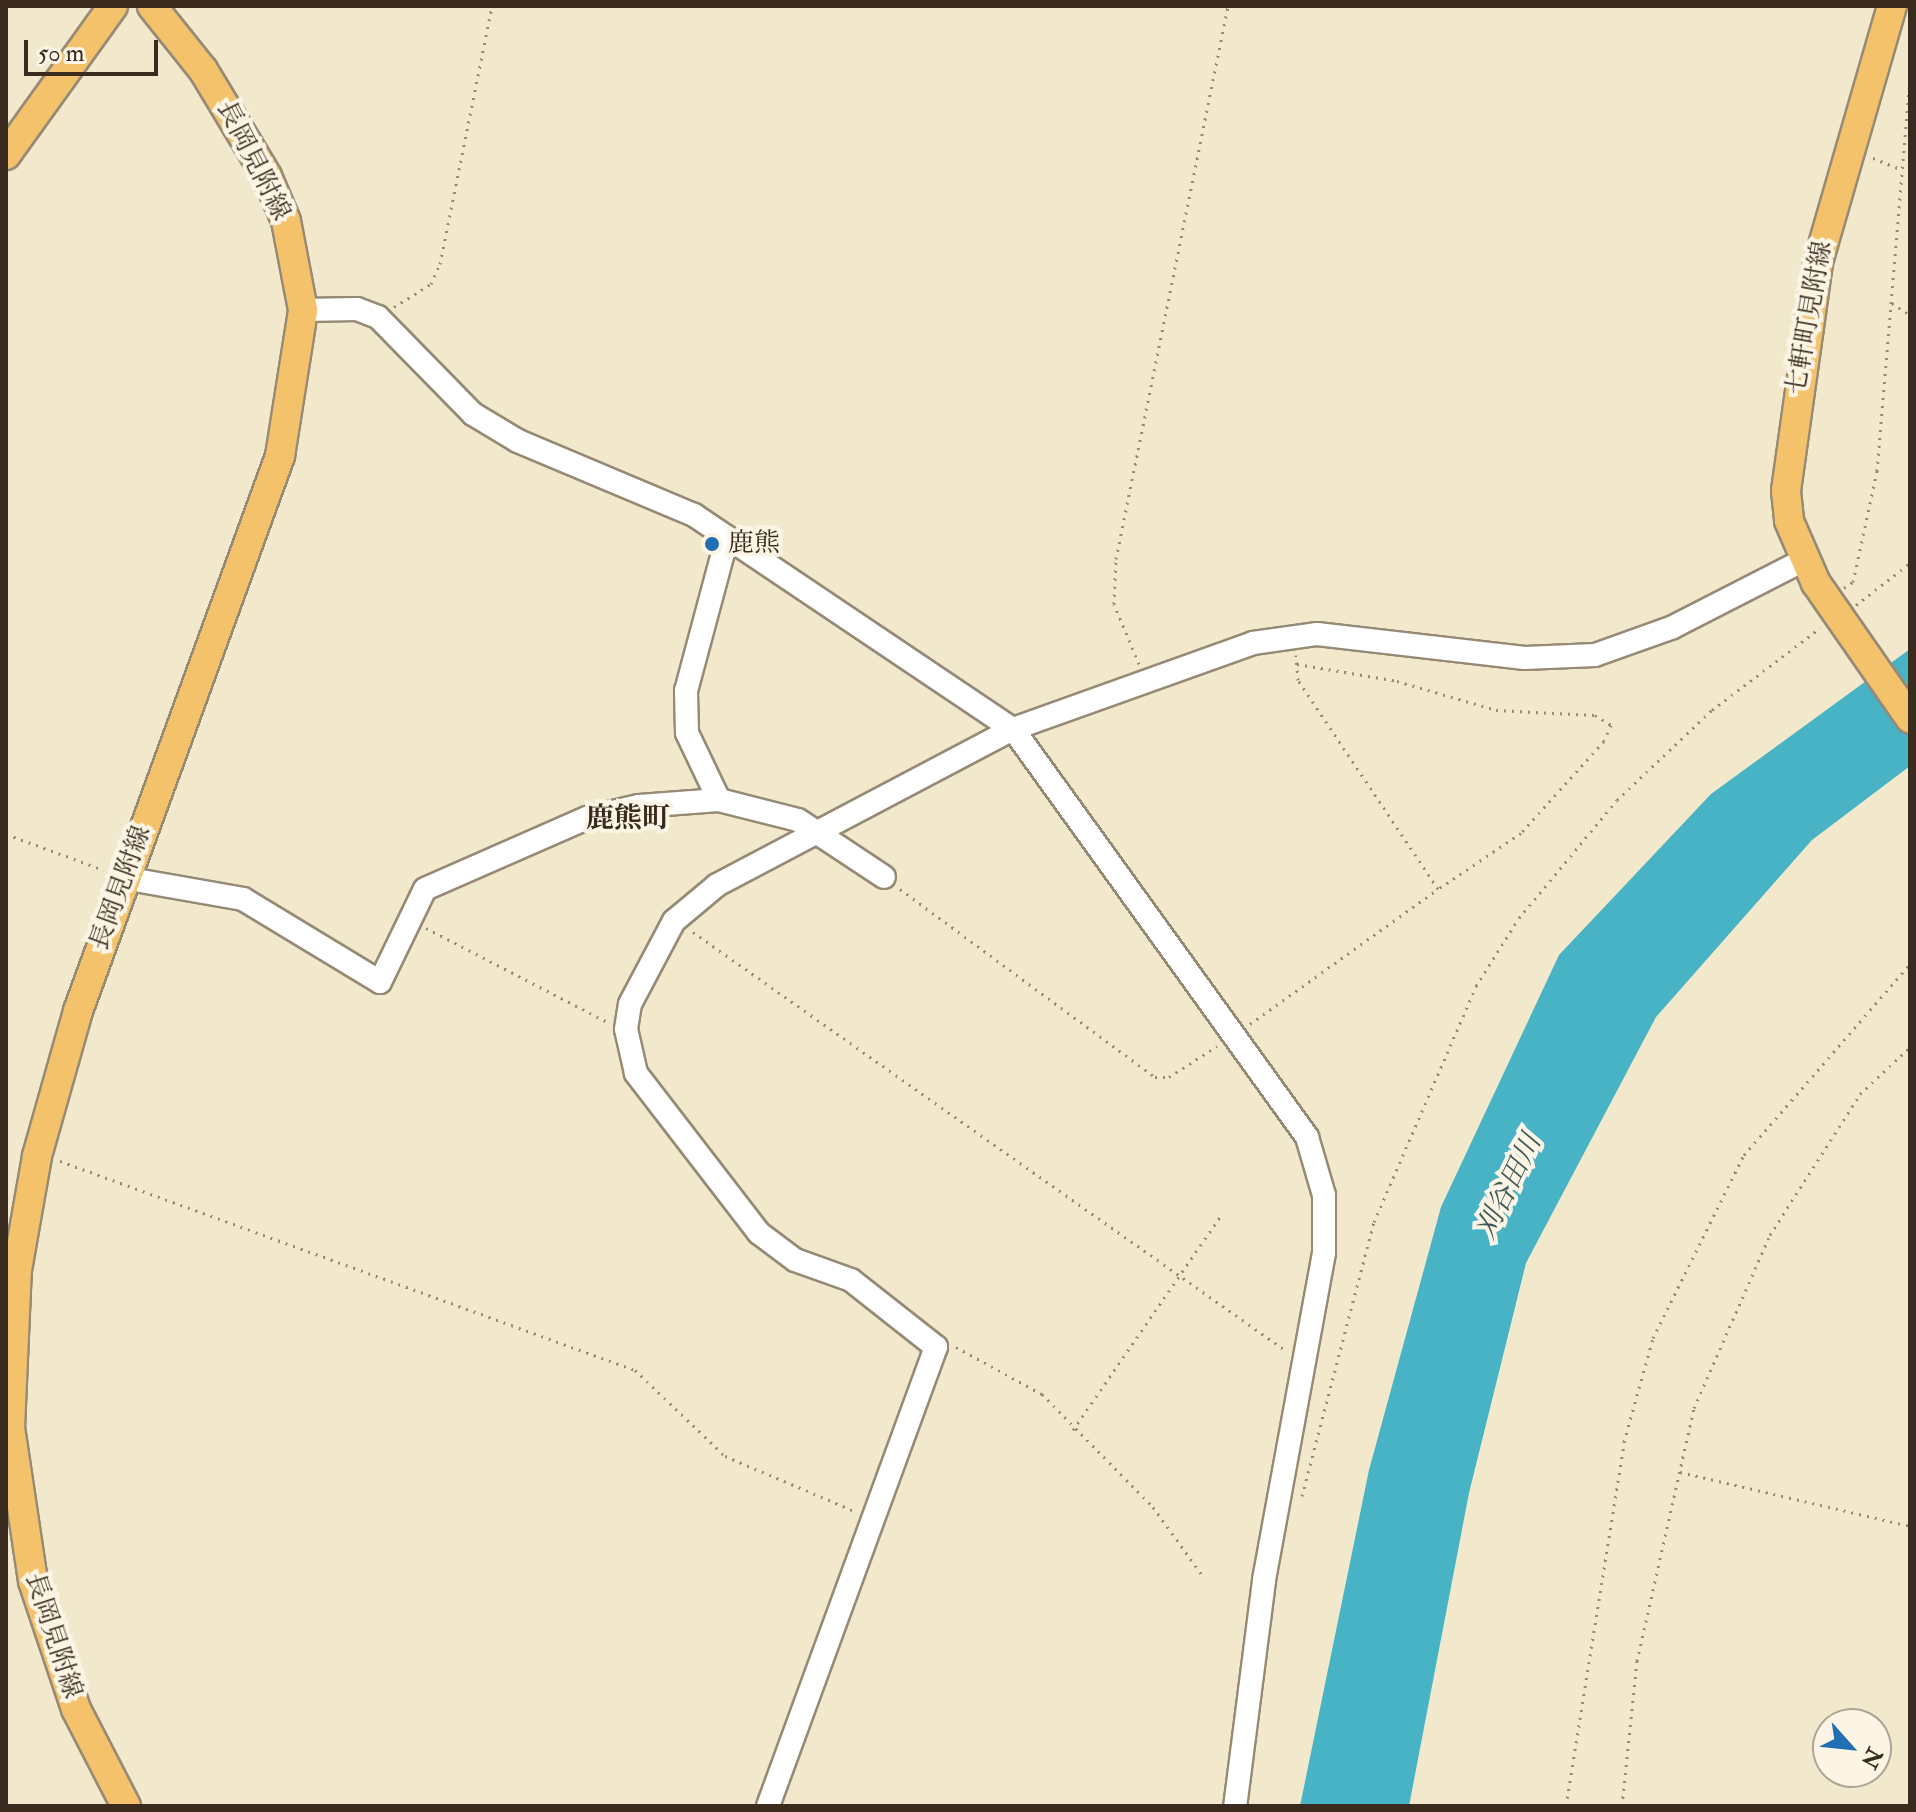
<!DOCTYPE html>
<html>
<head>
<meta charset="utf-8">
<style>
	body { margin:0 }
	#map { position:relative; width:1916px; height:1812px; overflow:hidden; background:#f2e9cd; font-family:"IM FELL Double Pica","Noto Serif JP",serif }
	div>[style] { position:absolute }
	.water>* { inset:0; background:#48b3c5 }
	.path>* { height:3px; margin-top:-1.5px; transform-origin:0; background:repeating-linear-gradient(90deg,#968a76 0 2px,transparent 0 8px) }
	.roads { filter:drop-shadow(2px 0 #968a76) drop-shadow(-2px 0 #968a76) drop-shadow(0 2px #968a76) drop-shadow(0 -2px #968a76) }
	.minor>* { height:22px; margin:-11px; padding:0 11px; transform-origin:11px; border-radius:11px; background:#fff }
	.major>* { height:28px; margin:-14px; padding:0 14px; transform-origin:14px; border-radius:14px; background:#f3c26a }
	.dots>* { width:22px; height:22px; translate:-50% -50%; box-sizing:border-box; border:4px solid #fcf5e5; border-radius:50% }
	span { translate:-50% -50%; white-space:nowrap; text-align:center; line-height:1.15; -webkit-text-stroke:8px #fcf5e5; paint-order:stroke }
	.street-label { font-size:26px; color:#3b2a1e }
	.poi-label { font-size:26px; color:#3b2a1e }
	.left { translate:0 -50%; text-align:left }
	.neighbourhood-label { font-size:28px; color:#3b2a1e; font-weight:700 }
	.water-label { font-size:28px; color:#405a58; font-style:italic }
	.frame { position:absolute; inset:0; border:8px solid #3b2a1e; pointer-events:none }
	.north { position:absolute; left:1812px; top:1708px; width:80px; height:80px; box-sizing:border-box; background:#fcf5e5; border:2px solid #afa495; border-radius:50%; rotate:117deg; font-size:22px; font-weight:700; line-height:32px; text-align:center; color:#3b2a1e }
	.north::after { content:''; display:block; margin:auto; width:28px; height:36px; background:#1f6fb2; clip-path:polygon(50% 0,100% 100%,50% 72%,0 100%) }
	.scale { position:absolute; left:24px; top:40px; width:134px; height:36px; box-sizing:border-box; border:4px solid #3b2a1e; border-top:0; padding-left:10px; font-size:24px; line-height:28px; white-space:nowrap; color:#3b2a1e; -webkit-text-stroke:6px #fcf5e5; paint-order:stroke }
</style>
</head>
<body>
<div id="map">
	<div class="water">
		<i style="clip-path:polygon(1910px 649px,1910px 766px,1812px 840px,1656px 1017px,1526px 1263px,1469px 1493px,1409px 1806px,1300px 1806px,1369px 1470px,1441px 1207px,1559px 955px,1711px 794px)"></i>
	</div>
	<div class="path">
		<i style="left:1873px;top:158px;width:32px;rotate:22deg"></i>
		<i style="left:1892px;top:303px;width:22px;rotate:34deg"></i>
		<i style="left:394px;top:307px;width:44px;rotate:-31.9deg"></i>
		<i style="left:431px;top:284px;width:22px;rotate:-66deg"></i>
		<i style="left:440px;top:264px;width:263px;rotate:-78.6deg"></i>
		<i style="left:1844px;top:588px;width:11px;rotate:-34deg"></i>
		<i style="left:1853px;top:582px;width:114px;rotate:-77.8deg"></i>
		<i style="left:1877px;top:471px;width:396px;rotate:-85.2deg"></i>
		<i style="left:1856px;top:605px;width:68px;rotate:-37.9deg"></i>
		<i style="left:1139px;top:664px;width:65px;rotate:-112.6deg"></i>
		<i style="left:1114px;top:604px;width:45px;rotate:-87.5deg"></i>
		<i style="left:1116px;top:559px;width:564px;rotate:-78.55deg"></i>
		<i style="left:1297px;top:664px;width:101px;rotate:9.6deg"></i>
		<i style="left:1397px;top:681px;width:103px;rotate:16.3deg"></i>
		<i style="left:1496px;top:710px;width:99px;rotate:2.9deg"></i>
		<i style="left:1595px;top:715px;width:19px;rotate:32deg"></i>
		<i style="left:1611px;top:725px;width:17px;rotate:114deg"></i>
		<i style="left:1604px;top:741px;width:124px;rotate:132.1deg"></i>
		<i style="left:1521px;top:833px;width:100px;rotate:146deg"></i>
		<i style="left:6px;top:834px;width:104px;rotate:20.2deg"></i>
		<i style="left:900px;top:889px;width:317px;rotate:36.4deg"></i>
		<i style="left:1155px;top:1077px;width:14px"></i>
		<i style="left:1169px;top:1077px;width:57px;rotate:-32.9deg"></i>
		<i style="left:426px;top:928px;width:204px;rotate:27.4deg"></i>
		<i style="left:693px;top:932px;width:725px;rotate:35.23deg"></i>
		<i style="left:1250px;top:1024px;width:231px;rotate:-35.7deg"></i>
		<i style="left:1438px;top:889px;width:252px;rotate:-123.8deg"></i>
		<i style="left:1298px;top:680px;width:25px;rotate:-95deg"></i>
		<i style="left:60px;top:1161px;width:612px;rotate:19.98deg"></i>
		<i style="left:635px;top:1370px;width:124px;rotate:43.7deg"></i>
		<i style="left:725px;top:1456px;width:143px;rotate:23deg"></i>
		<i style="left:956px;top:1347px;width:98px;rotate:28.7deg"></i>
		<i style="left:1042px;top:1394px;width:158px;rotate:45.5deg"></i>
		<i style="left:1153px;top:1507px;width:84px;rotate:54.2deg"></i>
		<i style="left:1073px;top:1430px;width:259px;rotate:-55.4deg"></i>
		<i style="left:1680px;top:1472px;width:236px;rotate:13.2deg"></i>
		<i style="left:1302px;top:1496px;width:283px;rotate:-75.3deg"></i>
		<i style="left:1374px;top:1222px;width:257px;rotate:-66.6deg"></i>
		<i style="left:1476px;top:986px;width:80px;rotate:-57.7deg"></i>
		<i style="left:1519px;top:918px;width:153px;rotate:-50.3deg"></i>
		<i style="left:1617px;top:800px;width:131px;rotate:-43.5deg"></i>
		<i style="left:1712px;top:710px;width:136px;rotate:-37.2deg"></i>
		<i style="left:1566px;top:1806px;width:369px;rotate:-80.9deg"></i>
		<i style="left:1624px;top:1442px;width:108px;rotate:-74.4deg"></i>
		<i style="left:1653px;top:1338px;width:204px;rotate:-63.6deg"></i>
		<i style="left:1744px;top:1155px;width:253px;rotate:-49deg"></i>
		<i style="left:1622px;top:1806px;width:146px;rotate:-84.1deg"></i>
		<i style="left:1637px;top:1661px;width:259px;rotate:-77.3deg"></i>
		<i style="left:1694px;top:1408px;width:189px;rotate:-66.3deg"></i>
		<i style="left:1770px;top:1235px;width:167px;rotate:-57.4deg"></i>
		<i style="left:1860px;top:1094px;width:69px;rotate:-43.2deg"></i>
	</div>
	<div class="roads">
		<div class="minor">
			<i style="left:303px;top:310px;width:54px;rotate:-1.1deg"></i>
			<i style="left:357px;top:309px;width:22px;rotate:21deg"></i>
			<i style="left:378px;top:317px;width:136px;rotate:45.6deg"></i>
			<i style="left:473px;top:414px;width:52px;rotate:31deg"></i>
			<i style="left:518px;top:441px;width:191px;rotate:22.8deg"></i>
			<i style="left:694px;top:515px;width:384px;rotate:33.9deg"></i>
			<i style="left:1013px;top:729px;width:503px;rotate:54.22deg"></i>
			<i style="left:1307px;top:1137px;width:60px;rotate:73.7deg"></i>
			<i style="left:1324px;top:1195px;width:58px;rotate:90deg"></i>
			<i style="left:1324px;top:1253px;width:333px;rotate:100.4deg"></i>
			<i style="left:1264px;top:1581px;width:227px;rotate:97.3deg"></i>
			<i style="left:719px;top:800px;width:74px;rotate:-115.5deg"></i>
			<i style="left:687px;top:733px;width:42px;rotate:-91.4deg"></i>
			<i style="left:686px;top:691px;width:158px;rotate:-75deg"></i>
			<i style="left:124px;top:878px;width:121px;rotate:10deg"></i>
			<i style="left:243px;top:899px;width:160px;rotate:31.2deg"></i>
			<i style="left:380px;top:982px;width:103px;rotate:-64.2deg"></i>
			<i style="left:425px;top:889px;width:177px;rotate:-23.7deg"></i>
			<i style="left:587px;top:818px;width:53px;rotate:-13deg"></i>
			<i style="left:639px;top:806px;width:80px;rotate:-4.3deg"></i>
			<i style="left:719px;top:800px;width:81px;rotate:14.2deg"></i>
			<i style="left:798px;top:820px;width:103px;rotate:33.5deg"></i>
			<i style="left:768px;top:1806px;width:489px;rotate:-69.9deg"></i>
			<i style="left:936px;top:1347px;width:108px;rotate:-141.8deg"></i>
			<i style="left:851px;top:1280px;width:59px;rotate:-160.3deg"></i>
			<i style="left:795px;top:1260px;width:45px;rotate:-143.1deg"></i>
			<i style="left:759px;top:1233px;width:202px;rotate:-127.6deg"></i>
			<i style="left:636px;top:1073px;width:45px;rotate:-102.8deg"></i>
			<i style="left:626px;top:1029px;width:25px;rotate:-81deg"></i>
			<i style="left:630px;top:1004px;width:94px;rotate:-62.1deg"></i>
			<i style="left:674px;top:921px;width:56px;rotate:-39.9deg"></i>
			<i style="left:717px;top:885px;width:335px;rotate:-27.8deg"></i>
			<i style="left:1013px;top:729px;width:255px;rotate:-19.7deg"></i>
			<i style="left:1253px;top:643px;width:65px;rotate:-8deg"></i>
			<i style="left:1317px;top:634px;width:209px;rotate:6.6deg"></i>
			<i style="left:1525px;top:658px;width:70px;rotate:-2.5deg"></i>
			<i style="left:1595px;top:655px;width:83px;rotate:-19.7deg"></i>
			<i style="left:1673px;top:627px;width:147px;rotate:-27.1deg"></i>
		</div>
		<div class="major">
			<i style="left:1892px;top:6px;width:267px;rotate:106.1deg"></i>
			<i style="left:1818px;top:263px;width:230px;rotate:98deg"></i>
			<i style="left:1786px;top:491px;width:30px;rotate:84deg"></i>
			<i style="left:1789px;top:521px;width:68px;rotate:66.5deg"></i>
			<i style="left:1816px;top:583px;width:165px;rotate:55.2deg"></i>
			<i style="left:6px;top:155px;width:183px;rotate:-54.3deg"></i>
			<i style="left:126px;top:1806px;width:109px;rotate:-117.3deg"></i>
			<i style="left:76px;top:1709px;width:135px;rotate:-108.6deg"></i>
			<i style="left:33px;top:1581px;width:155px;rotate:-98.5deg"></i>
			<i style="left:10px;top:1428px;width:158px;rotate:-87.5deg"></i>
			<i style="left:17px;top:1270px;width:116px;rotate:-80deg"></i>
			<i style="left:37px;top:1156px;width:151px;rotate:-74.2deg"></i>
			<i style="left:78px;top:1011px;width:591px;rotate:-70deg"></i>
			<i style="left:280px;top:456px;width:148px;rotate:-81deg"></i>
			<i style="left:303px;top:310px;width:91px;rotate:-100.8deg"></i>
			<i style="left:286px;top:221px;width:49px;rotate:-112.9deg"></i>
			<i style="left:267px;top:176px;width:124px;rotate:-121.1deg"></i>
			<i style="left:203px;top:70px;width:82px;rotate:-128.6deg"></i>
		</div>
	</div>
	<div class="dots">
		<i style="left:712px;top:544px;background:#1f6fb2"></i>
	</div>
	<div class="street-label">
		<span style="left:253px;top:161px;rotate:63deg">長岡見附線</span>
		<span style="left:1810px;top:318px;rotate:-80deg">七軒町見附線</span>
		<span style="left:121px;top:888px;rotate:-70deg">長岡見附線</span>
		<span style="left:53px;top:1636px;rotate:72deg">長岡見附線</span>
	</div>
	<div class="poi-label">
		<span class="left" style="left:728px;top:544px">鹿熊</span>
	</div>
	<div class="neighbourhood-label">
		<span style="left:628px;top:819px">鹿熊町</span>
	</div>
	<div class="water-label">
		<span style="left:1509px;top:1187px;rotate:-64deg">刈谷田川</span>
	</div>
	<div class="frame"></div>
	<div class="north">N</div>
	<div class="scale">50 m</div>
</div>
</body>
</html>
